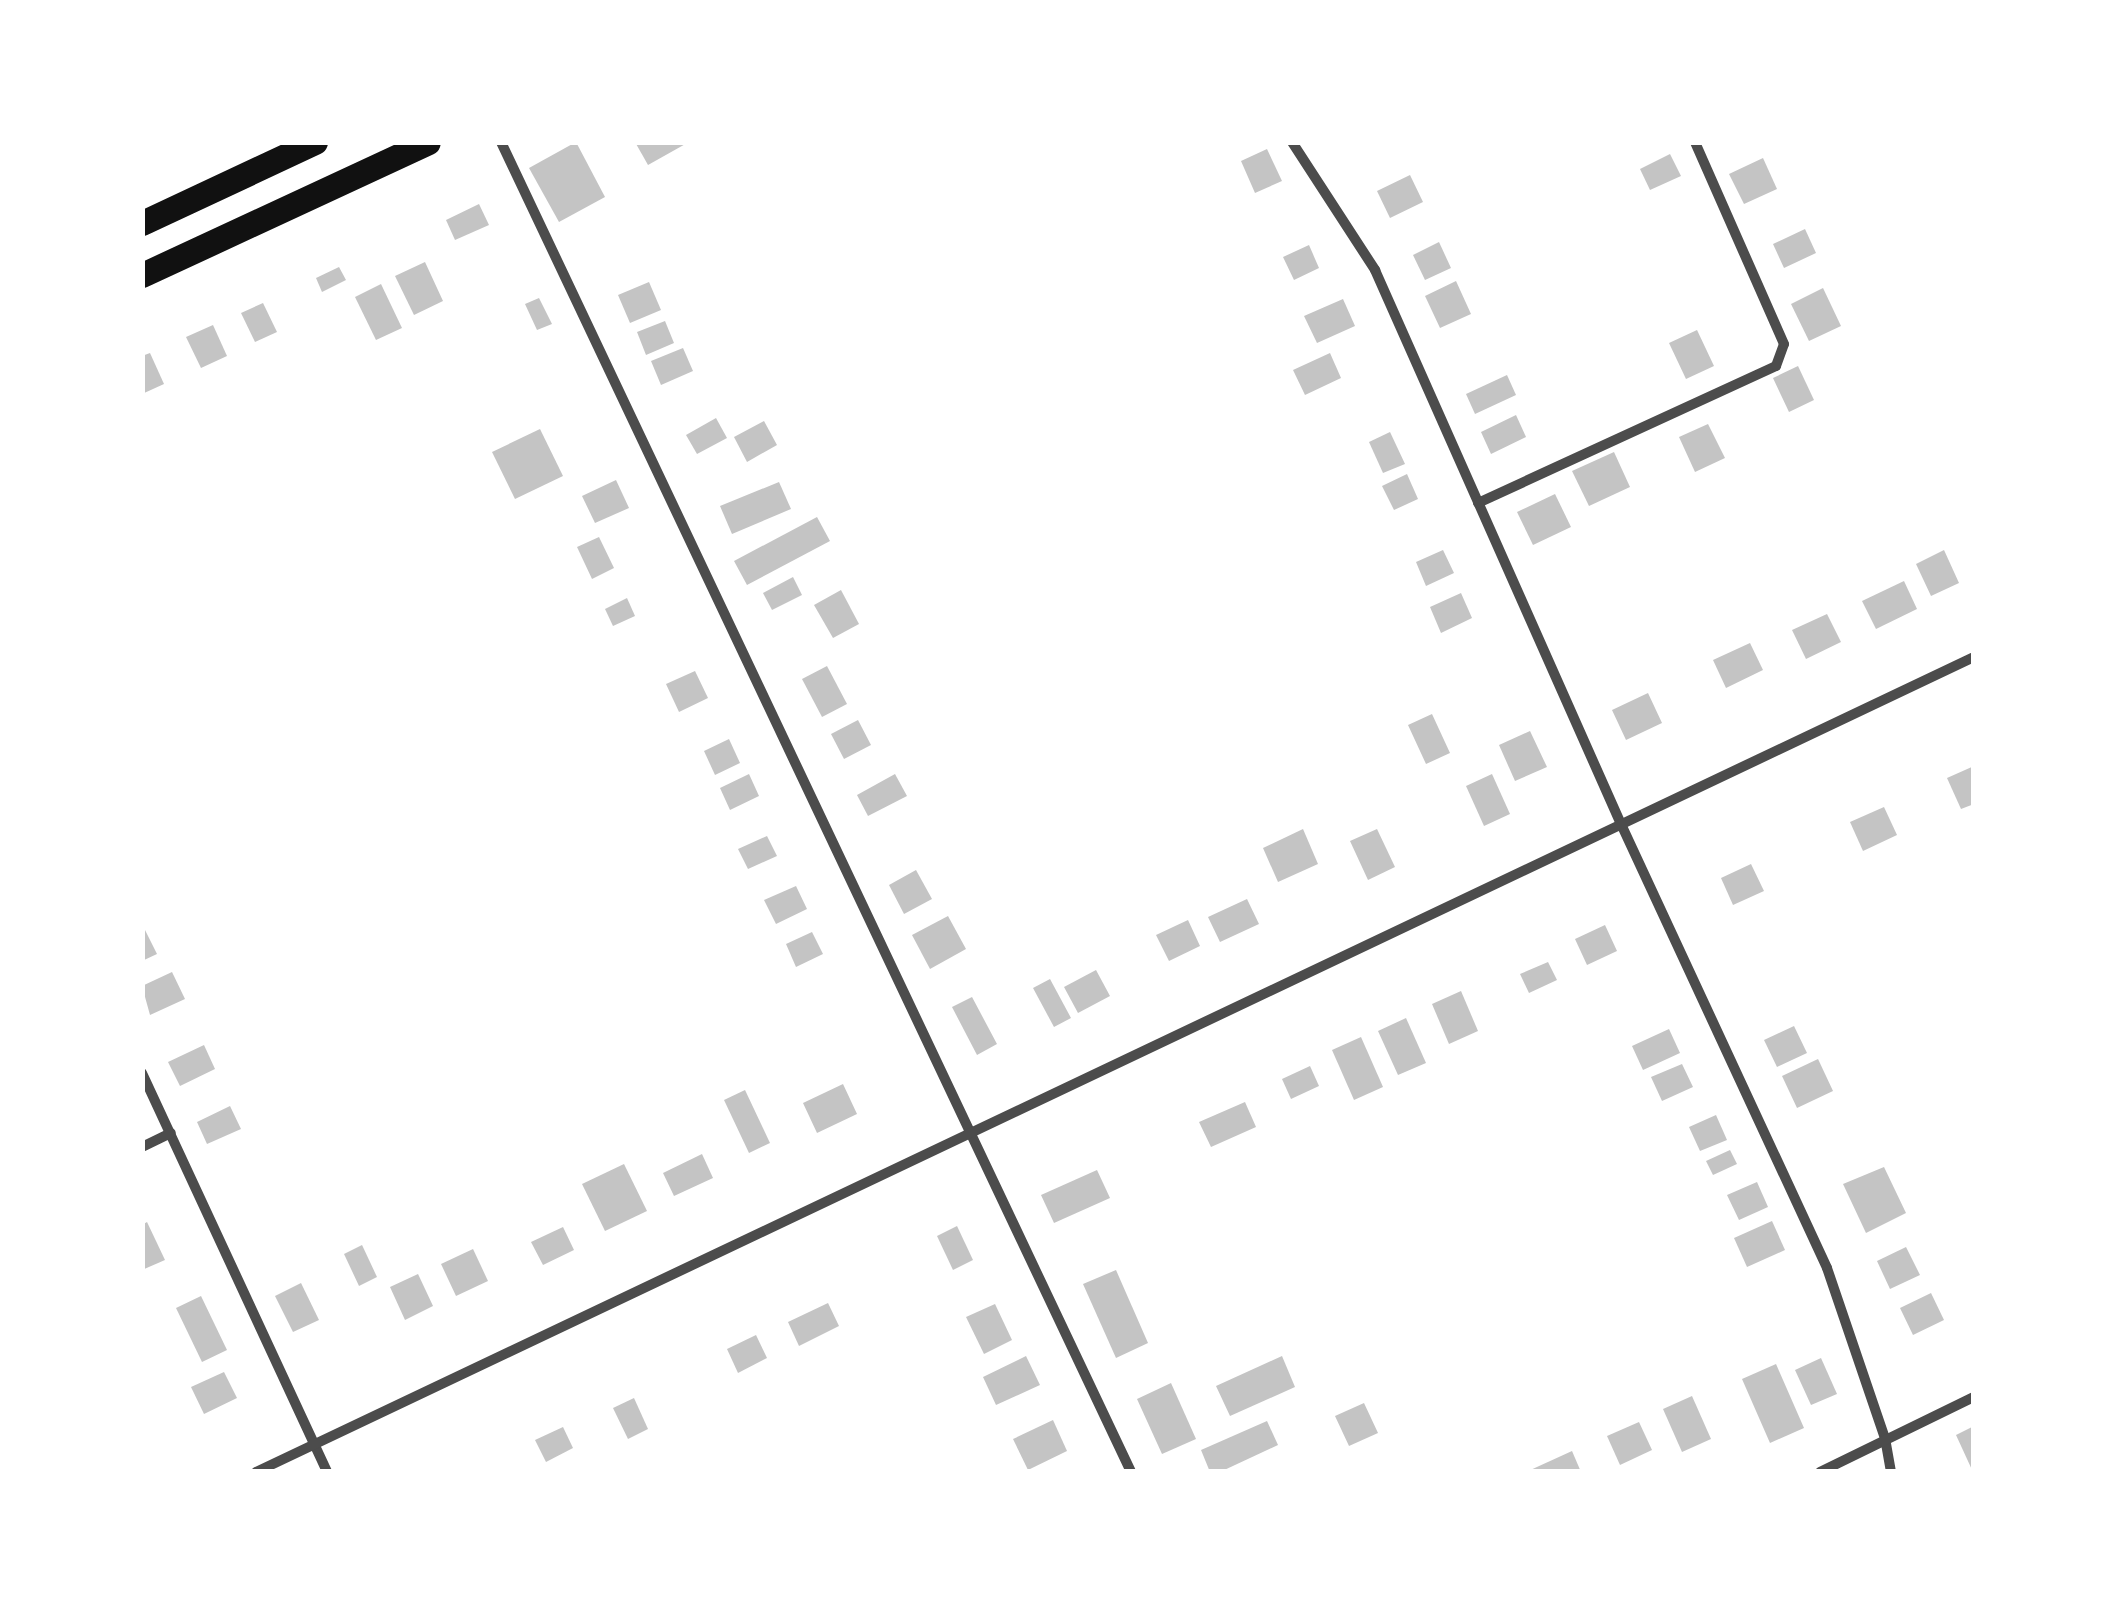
<!DOCTYPE html>
<html>
<head>
<meta charset="utf-8">
<style>
	body { margin:0 }
	#map { position:relative; width:2116px; height:1614px; overflow:hidden; background:#fff; font-family:Inter,sans-serif }
	div>[style] { position:absolute }
	.building>* { inset:0; background:#c4c4c4 }
	.minor>* { height:10px; margin:-5px; padding:0 5px; transform-origin:5px; border-radius:5px; background:#4c4c4c }
	.primary>* { height:25px; margin:-12.5px; padding:0 12.5px; transform-origin:12.5px; border-radius:12.5px; background:#111 }
	span { translate:-50% -50%; white-space:nowrap; text-align:center; line-height:1.15; -webkit-text-stroke:10px #fff; paint-order:stroke }
	.frame { position:absolute; inset:0; border:145px solid #fff; pointer-events:none }
</style>
</head>
<body>
<div id="map">
	<div class="building">
		<i style="clip-path:polygon(576px 142px,605px 197px,559px 222px,529px 168px)"></i>
		<i style="clip-path:polygon(635px 142px,689px 142px,648px 165px)"></i>
		<i style="clip-path:polygon(1267px 149px,1282px 181px,1255px 193px,1241px 161px)"></i>
		<i style="clip-path:polygon(1670px 154px,1681px 176px,1650px 190px,1640px 169px)"></i>
		<i style="clip-path:polygon(1763px 158px,1777px 189px,1744px 204px,1729px 174px)"></i>
		<i style="clip-path:polygon(1410px 175px,1423px 202px,1390px 218px,1377px 191px)"></i>
		<i style="clip-path:polygon(479px 204px,489px 225px,455px 240px,446px 220px)"></i>
		<i style="clip-path:polygon(1805px 229px,1816px 253px,1784px 268px,1773px 244px)"></i>
		<i style="clip-path:polygon(1439px 242px,1451px 268px,1425px 280px,1413px 255px)"></i>
		<i style="clip-path:polygon(1309px 245px,1319px 268px,1294px 280px,1283px 257px)"></i>
		<i style="clip-path:polygon(425px 262px,443px 301px,414px 315px,395px 276px)"></i>
		<i style="clip-path:polygon(339px 267px,346px 280px,322px 292px,316px 278px)"></i>
		<i style="clip-path:polygon(1456px 281px,1471px 314px,1440px 328px,1425px 296px)"></i>
		<i style="clip-path:polygon(649px 282px,661px 310px,630px 323px,618px 295px)"></i>
		<i style="clip-path:polygon(381px 284px,402px 328px,376px 340px,355px 297px)"></i>
		<i style="clip-path:polygon(1823px 288px,1841px 326px,1809px 341px,1791px 304px)"></i>
		<i style="clip-path:polygon(539px 298px,552px 324px,537px 330px,525px 304px)"></i>
		<i style="clip-path:polygon(1343px 299px,1355px 326px,1317px 343px,1304px 316px)"></i>
		<i style="clip-path:polygon(263px 303px,277px 332px,255px 342px,241px 313px)"></i>
		<i style="clip-path:polygon(665px 321px,674px 343px,646px 355px,637px 332px)"></i>
		<i style="clip-path:polygon(213px 325px,227px 356px,201px 368px,186px 337px)"></i>
		<i style="clip-path:polygon(1697px 330px,1714px 366px,1686px 379px,1669px 343px)"></i>
		<i style="clip-path:polygon(683px 348px,693px 371px,661px 385px,651px 361px)"></i>
		<i style="clip-path:polygon(150px 353px,164px 384px,142px 394px,142px 356px)"></i>
		<i style="clip-path:polygon(1330px 353px,1341px 378px,1305px 395px,1293px 370px)"></i>
		<i style="clip-path:polygon(1798px 366px,1814px 400px,1789px 412px,1773px 378px)"></i>
		<i style="clip-path:polygon(1507px 375px,1516px 395px,1475px 414px,1466px 394px)"></i>
		<i style="clip-path:polygon(1516px 415px,1526px 437px,1491px 454px,1481px 432px)"></i>
		<i style="clip-path:polygon(716px 418px,727px 438px,697px 454px,686px 435px)"></i>
		<i style="clip-path:polygon(764px 421px,777px 445px,747px 462px,734px 437px)"></i>
		<i style="clip-path:polygon(1708px 424px,1725px 458px,1695px 472px,1679px 437px)"></i>
		<i style="clip-path:polygon(540px 429px,563px 476px,515px 499px,492px 452px)"></i>
		<i style="clip-path:polygon(1390px 432px,1405px 464px,1383px 473px,1369px 442px)"></i>
		<i style="clip-path:polygon(1614px 452px,1630px 487px,1589px 506px,1572px 471px)"></i>
		<i style="clip-path:polygon(1407px 474px,1418px 499px,1394px 510px,1382px 486px)"></i>
		<i style="clip-path:polygon(616px 480px,629px 508px,595px 523px,582px 496px)"></i>
		<i style="clip-path:polygon(779px 482px,791px 509px,732px 534px,720px 506px)"></i>
		<i style="clip-path:polygon(1555px 494px,1571px 527px,1533px 545px,1517px 512px)"></i>
		<i style="clip-path:polygon(817px 517px,830px 541px,747px 585px,734px 561px)"></i>
		<i style="clip-path:polygon(599px 537px,614px 568px,592px 579px,577px 547px)"></i>
		<i style="clip-path:polygon(1443px 550px,1454px 573px,1426px 586px,1416px 562px)"></i>
		<i style="clip-path:polygon(1944px 550px,1959px 583px,1931px 596px,1916px 564px)"></i>
		<i style="clip-path:polygon(793px 577px,802px 595px,772px 610px,763px 593px)"></i>
		<i style="clip-path:polygon(1904px 581px,1917px 609px,1876px 629px,1862px 601px)"></i>
		<i style="clip-path:polygon(841px 590px,859px 624px,833px 638px,814px 605px)"></i>
		<i style="clip-path:polygon(1461px 593px,1472px 618px,1441px 633px,1430px 607px)"></i>
		<i style="clip-path:polygon(627px 598px,635px 616px,613px 626px,605px 609px)"></i>
		<i style="clip-path:polygon(1827px 614px,1841px 642px,1806px 659px,1792px 630px)"></i>
		<i style="clip-path:polygon(1750px 643px,1763px 670px,1726px 688px,1713px 660px)"></i>
		<i style="clip-path:polygon(827px 666px,847px 704px,822px 717px,802px 679px)"></i>
		<i style="clip-path:polygon(695px 671px,708px 698px,679px 712px,666px 684px)"></i>
		<i style="clip-path:polygon(1648px 693px,1662px 723px,1626px 740px,1612px 710px)"></i>
		<i style="clip-path:polygon(1432px 714px,1450px 753px,1426px 764px,1408px 725px)"></i>
		<i style="clip-path:polygon(858px 720px,871px 745px,844px 759px,831px 734px)"></i>
		<i style="clip-path:polygon(1530px 731px,1547px 767px,1515px 781px,1499px 745px)"></i>
		<i style="clip-path:polygon(729px 739px,740px 763px,715px 775px,704px 751px)"></i>
		<i style="clip-path:polygon(1974px 766px,1974px 804px,1961px 809px,1947px 778px)"></i>
		<i style="clip-path:polygon(749px 774px,759px 796px,730px 810px,720px 788px)"></i>
		<i style="clip-path:polygon(895px 774px,907px 796px,868px 816px,857px 795px)"></i>
		<i style="clip-path:polygon(1492px 774px,1510px 814px,1484px 826px,1466px 786px)"></i>
		<i style="clip-path:polygon(1884px 807px,1897px 835px,1863px 851px,1850px 822px)"></i>
		<i style="clip-path:polygon(1303px 829px,1318px 864px,1278px 882px,1263px 848px)"></i>
		<i style="clip-path:polygon(1377px 829px,1395px 867px,1368px 880px,1350px 841px)"></i>
		<i style="clip-path:polygon(767px 836px,777px 856px,748px 869px,738px 849px)"></i>
		<i style="clip-path:polygon(1751px 864px,1764px 891px,1733px 905px,1721px 878px)"></i>
		<i style="clip-path:polygon(916px 870px,932px 899px,904px 914px,889px 885px)"></i>
		<i style="clip-path:polygon(796px 886px,807px 909px,776px 924px,764px 900px)"></i>
		<i style="clip-path:polygon(1247px 899px,1259px 924px,1220px 942px,1208px 917px)"></i>
		<i style="clip-path:polygon(948px 916px,966px 949px,930px 969px,912px 935px)"></i>
		<i style="clip-path:polygon(1188px 920px,1200px 946px,1169px 961px,1156px 935px)"></i>
		<i style="clip-path:polygon(142px 924px,157px 954px,142px 961px)"></i>
		<i style="clip-path:polygon(1605px 925px,1617px 951px,1587px 965px,1575px 939px)"></i>
		<i style="clip-path:polygon(812px 932px,823px 954px,796px 967px,786px 944px)"></i>
		<i style="clip-path:polygon(1548px 962px,1557px 980px,1529px 993px,1520px 974px)"></i>
		<i style="clip-path:polygon(1096px 970px,1110px 996px,1078px 1013px,1064px 987px)"></i>
		<i style="clip-path:polygon(172px 972px,185px 999px,150px 1015px,142px 986px)"></i>
		<i style="clip-path:polygon(1050px 979px,1071px 1018px,1054px 1027px,1033px 988px)"></i>
		<i style="clip-path:polygon(1461px 991px,1478px 1031px,1449px 1044px,1432px 1004px)"></i>
		<i style="clip-path:polygon(972px 997px,997px 1044px,977px 1055px,952px 1007px)"></i>
		<i style="clip-path:polygon(1406px 1018px,1426px 1063px,1398px 1075px,1378px 1031px)"></i>
		<i style="clip-path:polygon(1794px 1026px,1807px 1053px,1777px 1067px,1764px 1040px)"></i>
		<i style="clip-path:polygon(1669px 1029px,1680px 1053px,1643px 1070px,1632px 1046px)"></i>
		<i style="clip-path:polygon(1361px 1037px,1383px 1087px,1354px 1100px,1332px 1050px)"></i>
		<i style="clip-path:polygon(204px 1045px,215px 1069px,180px 1086px,168px 1062px)"></i>
		<i style="clip-path:polygon(1818px 1059px,1833px 1091px,1797px 1108px,1782px 1076px)"></i>
		<i style="clip-path:polygon(1682px 1064px,1693px 1087px,1662px 1101px,1651px 1077px)"></i>
		<i style="clip-path:polygon(1310px 1066px,1319px 1086px,1291px 1099px,1282px 1079px)"></i>
		<i style="clip-path:polygon(843px 1084px,857px 1114px,817px 1133px,803px 1103px)"></i>
		<i style="clip-path:polygon(745px 1090px,770px 1143px,749px 1153px,724px 1100px)"></i>
		<i style="clip-path:polygon(1245px 1102px,1256px 1127px,1211px 1147px,1199px 1122px)"></i>
		<i style="clip-path:polygon(230px 1106px,241px 1129px,207px 1144px,197px 1122px)"></i>
		<i style="clip-path:polygon(1716px 1115px,1727px 1140px,1700px 1151px,1689px 1127px)"></i>
		<i style="clip-path:polygon(1730px 1150px,1737px 1164px,1713px 1175px,1706px 1161px)"></i>
		<i style="clip-path:polygon(702px 1154px,713px 1178px,674px 1196px,663px 1173px)"></i>
		<i style="clip-path:polygon(624px 1164px,647px 1211px,605px 1231px,582px 1184px)"></i>
		<i style="clip-path:polygon(1884px 1167px,1906px 1213px,1866px 1233px,1843px 1184px)"></i>
		<i style="clip-path:polygon(1097px 1170px,1110px 1198px,1054px 1223px,1041px 1195px)"></i>
		<i style="clip-path:polygon(1757px 1182px,1768px 1207px,1739px 1220px,1727px 1195px)"></i>
		<i style="clip-path:polygon(1772px 1221px,1785px 1250px,1747px 1267px,1734px 1238px)"></i>
		<i style="clip-path:polygon(147px 1222px,165px 1260px,142px 1270px,142px 1225px)"></i>
		<i style="clip-path:polygon(957px 1226px,973px 1260px,953px 1270px,937px 1236px)"></i>
		<i style="clip-path:polygon(563px 1227px,574px 1250px,543px 1265px,531px 1242px)"></i>
		<i style="clip-path:polygon(362px 1245px,377px 1277px,359px 1286px,344px 1254px)"></i>
		<i style="clip-path:polygon(1906px 1247px,1920px 1275px,1890px 1289px,1877px 1261px)"></i>
		<i style="clip-path:polygon(473px 1249px,488px 1281px,456px 1296px,441px 1264px)"></i>
		<i style="clip-path:polygon(1116px 1270px,1148px 1343px,1116px 1358px,1083px 1284px)"></i>
		<i style="clip-path:polygon(418px 1274px,433px 1306px,405px 1320px,390px 1287px)"></i>
		<i style="clip-path:polygon(301px 1283px,319px 1320px,293px 1332px,275px 1296px)"></i>
		<i style="clip-path:polygon(1931px 1293px,1944px 1320px,1913px 1335px,1900px 1308px)"></i>
		<i style="clip-path:polygon(201px 1296px,227px 1350px,202px 1362px,176px 1308px)"></i>
		<i style="clip-path:polygon(828px 1303px,839px 1326px,799px 1346px,788px 1322px)"></i>
		<i style="clip-path:polygon(995px 1304px,1012px 1340px,984px 1354px,966px 1317px)"></i>
		<i style="clip-path:polygon(756px 1335px,767px 1358px,738px 1373px,727px 1349px)"></i>
		<i style="clip-path:polygon(1026px 1356px,1040px 1385px,996px 1405px,983px 1377px)"></i>
		<i style="clip-path:polygon(1282px 1356px,1295px 1387px,1230px 1416px,1216px 1386px)"></i>
		<i style="clip-path:polygon(1821px 1358px,1837px 1394px,1811px 1405px,1795px 1370px)"></i>
		<i style="clip-path:polygon(1776px 1364px,1804px 1428px,1770px 1443px,1742px 1379px)"></i>
		<i style="clip-path:polygon(224px 1372px,237px 1398px,204px 1414px,191px 1387px)"></i>
		<i style="clip-path:polygon(1171px 1383px,1196px 1439px,1162px 1454px,1137px 1399px)"></i>
		<i style="clip-path:polygon(1692px 1396px,1711px 1439px,1682px 1452px,1663px 1409px)"></i>
		<i style="clip-path:polygon(634px 1398px,648px 1429px,628px 1439px,613px 1408px)"></i>
		<i style="clip-path:polygon(1364px 1403px,1378px 1433px,1349px 1446px,1335px 1416px)"></i>
		<i style="clip-path:polygon(1053px 1420px,1067px 1451px,1028px 1470px,1013px 1439px)"></i>
		<i style="clip-path:polygon(1267px 1421px,1278px 1445px,1220px 1472px,1210px 1472px,1201px 1450px)"></i>
		<i style="clip-path:polygon(1639px 1422px,1652px 1450px,1620px 1465px,1607px 1436px)"></i>
		<i style="clip-path:polygon(1974px 1426px,1974px 1472px,1973px 1472px,1956px 1435px)"></i>
		<i style="clip-path:polygon(563px 1427px,573px 1448px,546px 1462px,535px 1440px)"></i>
		<i style="clip-path:polygon(1572px 1451px,1581px 1472px,1526px 1472px)"></i>
	</div>
	<div class="minor">
		<i style="left:501px;top:142px;width:1472px;rotate:64.65deg"></i>
		<i style="left:1292px;top:142px;width:153px;rotate:57deg"></i>
		<i style="left:1375px;top:270px;width:606px;rotate:66.06deg"></i>
		<i style="left:1621px;top:824px;width:489px;rotate:65.1deg"></i>
		<i style="left:1827px;top:1268px;width:180px;rotate:71.2deg"></i>
		<i style="left:1885px;top:1438px;width:35px;rotate:80deg"></i>
		<i style="left:1478px;top:503px;width:328px;rotate:-24.7deg"></i>
		<i style="left:1776px;top:366px;width:23px;rotate:-70deg"></i>
		<i style="left:1784px;top:344px;width:221px;rotate:-113.8deg"></i>
		<i style="left:142px;top:1073px;width:440px;rotate:65.1deg"></i>
		<i style="left:142px;top:1147px;width:32px;rotate:-26deg"></i>
		<i style="left:256px;top:1472px;width:1902px;rotate:-25.38deg"></i>
		<i style="left:1820px;top:1472px;width:171px;rotate:-26deg"></i>
	</div>
	<div class="primary">
		<i style="left:142px;top:223px;width:191px;rotate:-25.1deg"></i>
		<i style="left:142px;top:275px;width:315px;rotate:-24.9deg"></i>
	</div>
	<div class="frame"></div>
</div>
</body>
</html>
